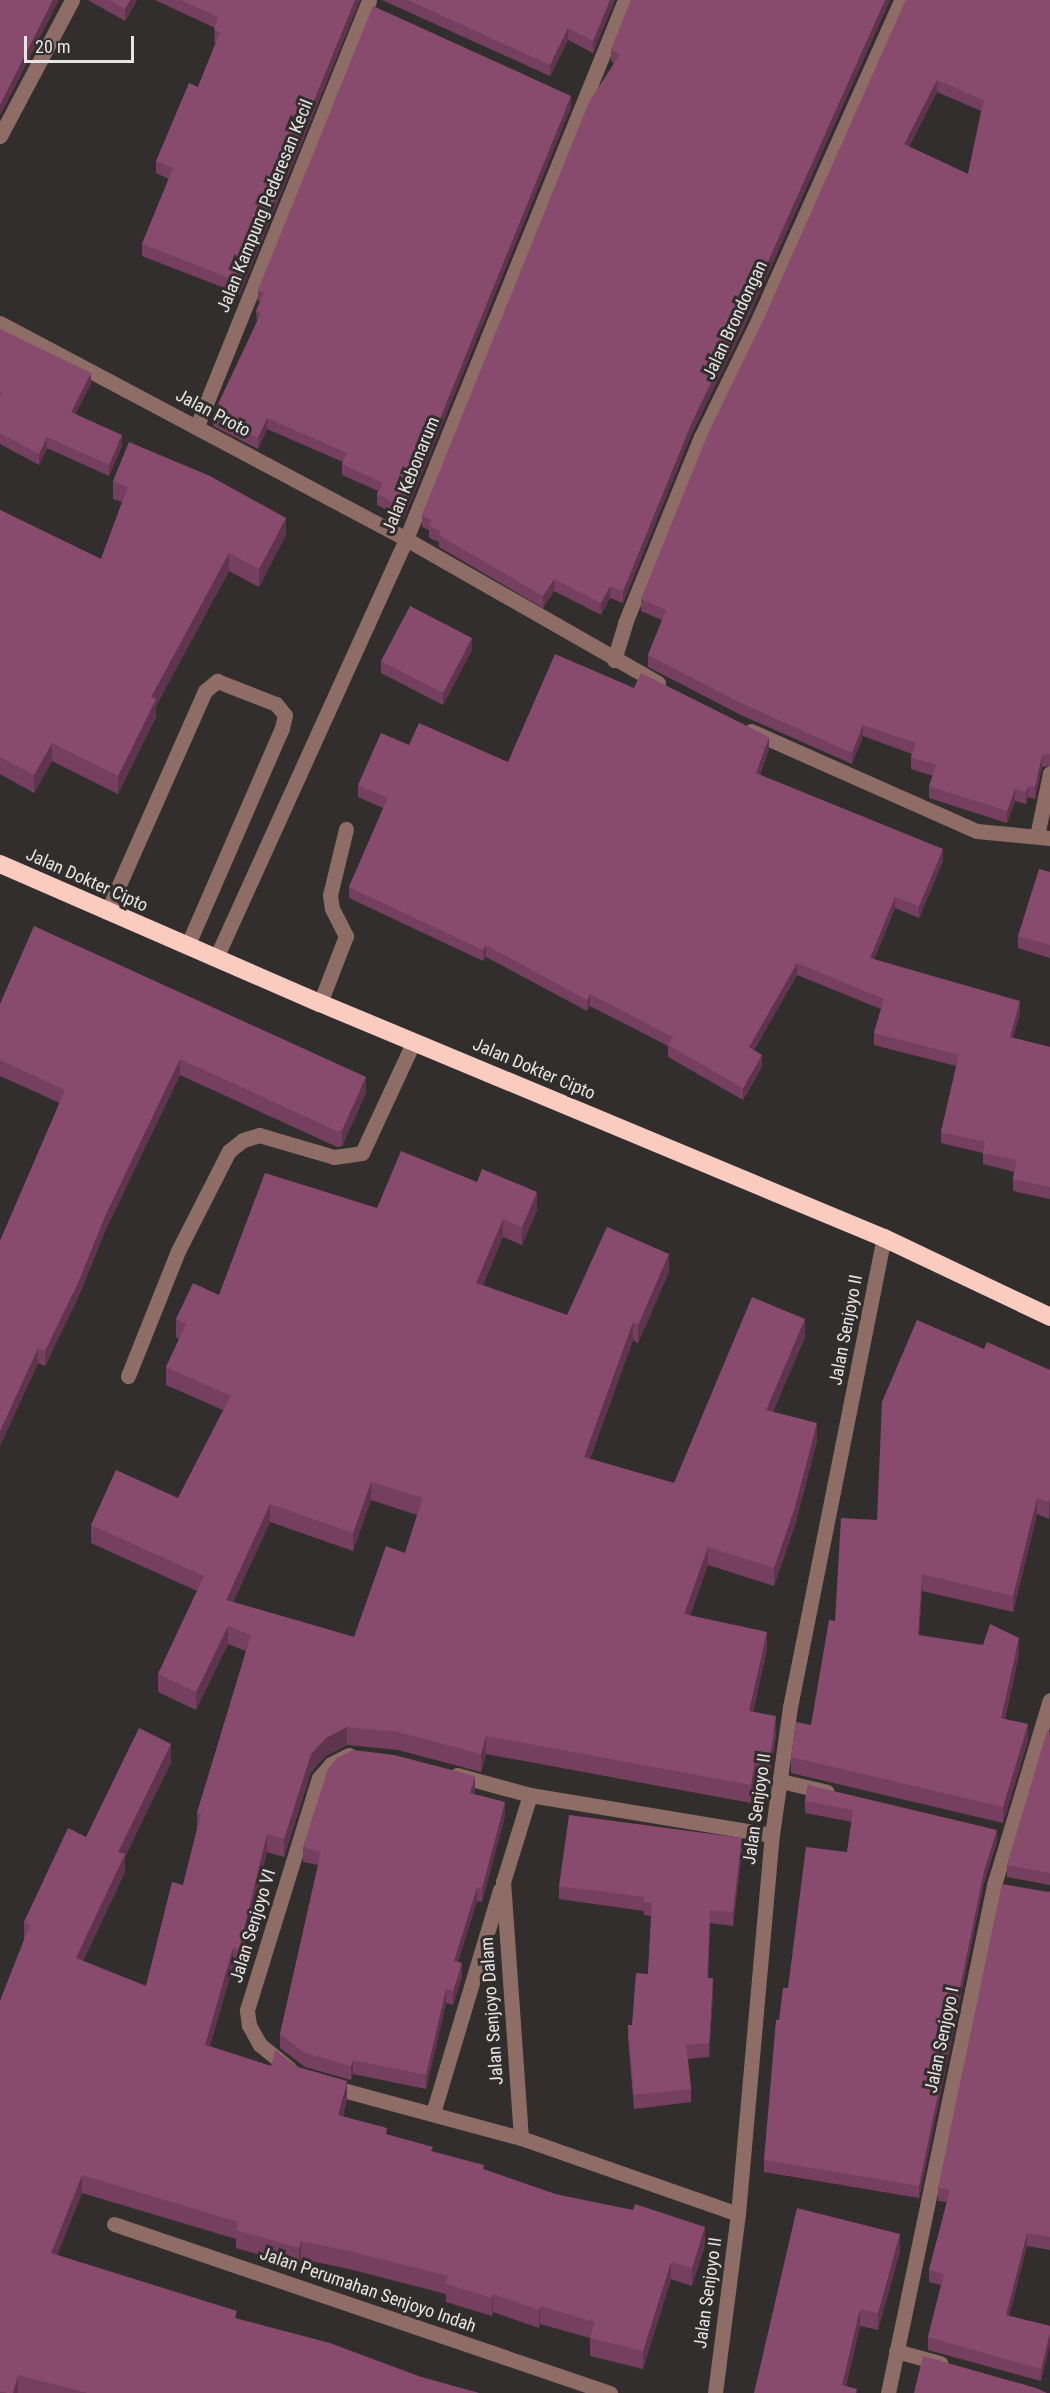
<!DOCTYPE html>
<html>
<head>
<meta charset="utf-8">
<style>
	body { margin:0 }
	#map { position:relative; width:1050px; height:2393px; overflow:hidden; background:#312e2d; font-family:"Roboto Condensed",sans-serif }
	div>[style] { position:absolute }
	.minor>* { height:15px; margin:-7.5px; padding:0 7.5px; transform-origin:7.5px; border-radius:7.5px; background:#8d6d65 }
	.highway>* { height:18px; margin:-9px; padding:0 9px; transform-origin:9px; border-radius:9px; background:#facbbf }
	.wall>* { inset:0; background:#75405f }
	.shaded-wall>* { inset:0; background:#5f344d }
	.building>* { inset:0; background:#884b6e }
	span { translate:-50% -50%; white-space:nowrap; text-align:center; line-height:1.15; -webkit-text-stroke:6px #312e2d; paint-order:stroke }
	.street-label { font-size:18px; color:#e6e5e4 }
	.scale { position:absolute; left:24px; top:36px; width:110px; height:27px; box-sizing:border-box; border:3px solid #e6e5e4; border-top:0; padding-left:8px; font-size:18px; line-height:21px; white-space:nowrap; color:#e6e5e4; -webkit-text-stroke:4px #312e2d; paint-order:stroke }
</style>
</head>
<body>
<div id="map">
	<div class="minor">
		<i style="left:0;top:136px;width:154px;rotate:-62.1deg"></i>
		<i style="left:0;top:323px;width:460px;rotate:28deg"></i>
		<i style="left:406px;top:539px;width:290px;rotate:29.7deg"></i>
		<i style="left:197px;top:426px;width:459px;rotate:-68deg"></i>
		<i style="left:614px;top:660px;width:39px;rotate:-73deg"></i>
		<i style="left:625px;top:623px;width:201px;rotate:-67.8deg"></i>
		<i style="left:701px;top:437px;width:123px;rotate:-63.9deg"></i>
		<i style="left:755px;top:327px;width:358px;rotate:-65.9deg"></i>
		<i style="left:751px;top:731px;width:247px;rotate:23.9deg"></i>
		<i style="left:977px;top:831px;width:73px;rotate:5.5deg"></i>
		<i style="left:1037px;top:836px;width:64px;rotate:-78.3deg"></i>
		<i style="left:107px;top:912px;width:242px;rotate:-66.1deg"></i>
		<i style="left:205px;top:691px;width:16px;rotate:-40deg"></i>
		<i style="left:217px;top:681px;width:63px;rotate:21.3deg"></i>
		<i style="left:276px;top:704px;width:14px;rotate:51deg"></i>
		<i style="left:285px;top:715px;width:13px;rotate:103deg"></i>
		<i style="left:282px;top:728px;width:238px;rotate:113.5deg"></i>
		<i style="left:216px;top:958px;width:460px;rotate:-65.6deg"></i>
		<i style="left:406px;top:539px;width:582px;rotate:-67.89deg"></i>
		<i style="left:320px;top:1003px;width:72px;rotate:-68.8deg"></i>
		<i style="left:346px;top:936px;width:30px;rotate:-117deg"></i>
		<i style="left:332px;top:909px;width:14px;rotate:-98deg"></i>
		<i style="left:330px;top:895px;width:68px;rotate:-76.4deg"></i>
		<i style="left:128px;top:1376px;width:135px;rotate:-68.2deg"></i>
		<i style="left:178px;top:1251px;width:112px;rotate:-63deg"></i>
		<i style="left:229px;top:1151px;width:18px;rotate:-38deg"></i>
		<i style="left:243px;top:1140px;width:17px;rotate:-17deg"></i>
		<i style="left:259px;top:1135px;width:78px;rotate:16.3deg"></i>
		<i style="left:334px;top:1157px;width:28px;rotate:-8deg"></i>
		<i style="left:362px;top:1153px;width:123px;rotate:-65.1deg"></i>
		<i style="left:457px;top:1775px;width:76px;rotate:15.3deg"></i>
		<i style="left:530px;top:1795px;width:245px;rotate:9.4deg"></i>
		<i style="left:781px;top:1781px;width:47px;rotate:13.4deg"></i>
		<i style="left:290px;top:2069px;width:38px;rotate:-141deg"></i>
		<i style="left:260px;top:2045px;width:23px;rotate:-119deg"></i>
		<i style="left:249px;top:2025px;width:15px;rotate:-98deg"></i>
		<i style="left:247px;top:2010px;width:243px;rotate:-72.8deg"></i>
		<i style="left:319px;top:1778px;width:18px;rotate:-49deg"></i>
		<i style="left:331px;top:1764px;width:20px;rotate:-27deg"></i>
		<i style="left:328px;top:2086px;width:200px;rotate:15.1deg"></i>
		<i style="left:521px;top:2138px;width:230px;rotate:19.3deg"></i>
		<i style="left:433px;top:2113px;width:233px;rotate:-73.3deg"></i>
		<i style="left:521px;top:2138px;width:257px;rotate:-94deg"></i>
		<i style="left:503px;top:1882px;width:91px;rotate:-72.8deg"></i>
		<i style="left:114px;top:2224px;width:524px;rotate:18.82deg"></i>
		<i style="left:896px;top:2351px;width:46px;rotate:15.3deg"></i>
		<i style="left:715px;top:2393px;width:180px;rotate:-82.7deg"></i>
		<i style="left:738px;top:2214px;width:381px;rotate:-84.9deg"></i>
		<i style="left:772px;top:1835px;width:129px;rotate:-82deg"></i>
		<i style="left:790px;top:1707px;width:478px;rotate:-78.7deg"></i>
		<i style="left:888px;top:2393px;width:519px;rotate:-78.21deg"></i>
		<i style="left:994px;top:1885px;width:193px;rotate:-73.2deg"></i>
	</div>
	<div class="highway">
		<i style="left:0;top:864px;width:349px;rotate:23.5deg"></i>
		<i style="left:320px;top:1003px;width:611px;rotate:22.62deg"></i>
		<i style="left:884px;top:1238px;width:184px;rotate:25.4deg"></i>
	</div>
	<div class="wall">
		<i style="clip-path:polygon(88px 0,137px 0,125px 21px)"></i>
		<i style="clip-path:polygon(155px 0,360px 0,240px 294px,142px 256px,142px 244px,169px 179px,156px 173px,156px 161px,198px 87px,216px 42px,214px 42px,215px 28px)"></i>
		<i style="clip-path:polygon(382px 0,615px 0,593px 53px,568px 40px,550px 76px)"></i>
		<i style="clip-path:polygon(631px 0,890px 0,746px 323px,692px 433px,623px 603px,610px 598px,601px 615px,554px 591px,543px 608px,439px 547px,439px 542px,429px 538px,429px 530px,422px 527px,422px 515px,614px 63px,611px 61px,611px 50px)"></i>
		<i style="clip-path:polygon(evenodd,906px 0,1050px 0,1050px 766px,1042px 767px,1035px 799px,1028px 797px,1026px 804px,1015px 801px,1007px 823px,929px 798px,929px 786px,933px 776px,911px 769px,911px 757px,912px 754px,863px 736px,852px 764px,741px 715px,648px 667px,648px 655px,662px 620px,641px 611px,641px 599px,764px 319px,906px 0,937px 92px,981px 111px,968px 174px,909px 147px,937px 92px)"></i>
		<i style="clip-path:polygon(571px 107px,404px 518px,377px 505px,377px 494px,378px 491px,342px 475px,342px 464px,343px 462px,267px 429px,258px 449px,213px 426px,213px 415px,257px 322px,256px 311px,260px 302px,258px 301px,258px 290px)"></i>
		<i style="clip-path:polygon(0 329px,91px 384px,75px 414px,122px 446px,109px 476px,47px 448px,39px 465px,0 444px)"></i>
		<i style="clip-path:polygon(113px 481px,286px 535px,259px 587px,229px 571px,156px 706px,156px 717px,118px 794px,52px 761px,34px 793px,0 774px,0 510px,101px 559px,122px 502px,113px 499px)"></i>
		<i style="clip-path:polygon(472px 650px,443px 705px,381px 673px,381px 661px)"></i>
		<i style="clip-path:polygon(409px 745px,508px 762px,769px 749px,760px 775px,943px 861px,919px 918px,895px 908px,874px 959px,1020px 1013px,1013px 1038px,1050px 1047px,1050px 1199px,1013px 1191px,1013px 1179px,1014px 1172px,983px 1164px,983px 1153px,941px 1143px,941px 1132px,956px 1066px,874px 1045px,874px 1033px,881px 1009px,797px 975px,754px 1050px,762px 1067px,743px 1100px,668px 1057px,668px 1046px,590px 1006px,587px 1011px,486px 957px,483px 961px,349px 898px,349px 887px,383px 808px,358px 797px,358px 785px)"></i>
		<i style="clip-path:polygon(1050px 872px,1050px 958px,1018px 948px,1018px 936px)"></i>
		<i style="clip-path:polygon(0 1004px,366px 1093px,342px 1146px,337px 1147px,180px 1075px,106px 1229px,78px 1298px,45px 1366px,38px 1363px,0 1446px,0 1241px,60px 1103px,0 1076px)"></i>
		<i style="clip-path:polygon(evenodd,377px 1208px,537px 1210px,522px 1245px,503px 1237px,483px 1285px,567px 1315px,669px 1272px,638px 1343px,633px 1340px,590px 1459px,674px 1483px,805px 1337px,773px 1412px,817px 1441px,795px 1525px,774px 1586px,708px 1565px,690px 1616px,767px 1649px,753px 1712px,776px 1734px,770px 1776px,756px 1773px,751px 1803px,486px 1754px,481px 1772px,398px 1750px,347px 1745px,326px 1756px,311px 1772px,284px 1857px,267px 1852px,239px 1967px,233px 1966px,210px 2046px,271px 2066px,298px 2067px,347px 2099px,343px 2116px,387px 2135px,433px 2152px,705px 2245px,692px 2286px,671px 2279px,643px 2369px,590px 2356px,590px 2338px,540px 2324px,539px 2328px,493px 2312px,492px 2316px,446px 2302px,446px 2294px,349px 2269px,301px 2259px,299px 2266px,236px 2248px,236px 2239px,82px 2193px,57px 2255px,237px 2319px,421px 2377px,479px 2393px,0 2393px,0 2001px,24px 1940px,24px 1922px,86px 1837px,171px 1762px,125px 1857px,125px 1872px,83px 1961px,146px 1986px,183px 1885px,197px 1829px,197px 1813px,246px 1651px,228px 1644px,196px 1710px,158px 1692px,158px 1674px,197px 1591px,91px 1543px,91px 1525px,178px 1498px,223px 1410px,166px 1385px,166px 1367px,179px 1339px,176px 1337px,176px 1319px,377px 1208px,371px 1500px,417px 1515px,405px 1553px,354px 1637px,233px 1602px,270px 1522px,353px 1551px,371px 1500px)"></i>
		<i style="clip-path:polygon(984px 1349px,1050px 1370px,1049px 1519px,1037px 1514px,1013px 1612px,922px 1591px,919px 1635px,1019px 1654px,1005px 1719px,1028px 1740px,1003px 1823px,791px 1773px,791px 1757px,811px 1725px,835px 1621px,877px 1520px)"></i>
		<i style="clip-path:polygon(1050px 1732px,1050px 1885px,1007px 1877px,1007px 1865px)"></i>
		<i style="clip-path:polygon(808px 1785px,997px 1841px,984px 1883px,919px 2198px,764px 2172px,764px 2160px,788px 1988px,847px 1852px,852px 1822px,805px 1813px,805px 1801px)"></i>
		<i style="clip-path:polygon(475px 1790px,474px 1794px,505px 1816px,482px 1902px,477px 1901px,458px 1962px,462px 1977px,453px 2005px,446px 2003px,426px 2089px,353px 2074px,351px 2080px,305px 2067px,280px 2048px,280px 2034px,318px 1865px,303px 1862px,303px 1847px)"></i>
		<i style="clip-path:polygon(742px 1851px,733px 1926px,710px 1923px,708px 1978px,713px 1992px,709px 2057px,688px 2059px,691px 2089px,691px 2102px,634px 2109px,628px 2039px,628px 2025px,632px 2025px,648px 1974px,651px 1916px,644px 1915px,644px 1911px,559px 1899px,559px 1886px)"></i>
		<i style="clip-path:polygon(1050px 1891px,1050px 2250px,1027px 2246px,1009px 2316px,1050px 2326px,1041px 2381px,928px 2350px,928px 2337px,941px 2285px,929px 2282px,929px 2270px,947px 2202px,938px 2201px,938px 2188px)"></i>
		<i style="clip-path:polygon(900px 2251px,878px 2330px,860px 2326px,846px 2386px,857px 2393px,754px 2393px)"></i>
	</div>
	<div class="shaded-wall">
		<i style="clip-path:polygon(53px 0,59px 0,0 116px,0 105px)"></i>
		<i style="clip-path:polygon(130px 0,137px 0,125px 21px,125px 9px)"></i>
		<i style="clip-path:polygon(355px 0,360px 0,240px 294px,240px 282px)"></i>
		<i style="clip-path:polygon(610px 0,615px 0,593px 53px,593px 41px)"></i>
		<i style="clip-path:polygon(885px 0,890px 0,746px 323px,692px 433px,623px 603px,623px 591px,692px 422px)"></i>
		<i style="clip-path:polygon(568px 28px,568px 40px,550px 76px,550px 65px)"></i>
		<i style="clip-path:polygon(937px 80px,937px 92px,904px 156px,904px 144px)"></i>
		<i style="clip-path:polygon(571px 96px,571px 107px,404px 518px,404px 507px)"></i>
		<i style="clip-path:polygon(91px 373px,91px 384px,71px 423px,71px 412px)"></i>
		<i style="clip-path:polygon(267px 418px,267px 429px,258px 449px,258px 438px)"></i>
		<i style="clip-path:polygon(122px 435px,122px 446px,109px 476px,109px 465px)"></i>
		<i style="clip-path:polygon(47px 437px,47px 448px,39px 465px,39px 454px)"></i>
		<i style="clip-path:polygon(286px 518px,286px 535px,259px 587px,259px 569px)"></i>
		<i style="clip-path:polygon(229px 553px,229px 571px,156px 706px,156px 717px,118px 794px,118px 776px,151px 697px)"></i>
		<i style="clip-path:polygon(554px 579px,554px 591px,543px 608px,543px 596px)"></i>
		<i style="clip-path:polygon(610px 586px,610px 598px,601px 615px,601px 603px)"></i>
		<i style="clip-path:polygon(472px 638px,472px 650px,443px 705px,443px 693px)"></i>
		<i style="clip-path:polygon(863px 725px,863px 736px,852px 764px,852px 753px)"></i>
		<i style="clip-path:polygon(769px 737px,769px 749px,756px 785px,756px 773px)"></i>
		<i style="clip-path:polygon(52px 743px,52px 761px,34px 793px,34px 775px)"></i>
		<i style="clip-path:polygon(1042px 755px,1042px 767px,1035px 799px,1035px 787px)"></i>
		<i style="clip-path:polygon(1028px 786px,1028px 797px,1026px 804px,1026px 792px)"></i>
		<i style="clip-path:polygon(1015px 789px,1015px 801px,1007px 823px,1007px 811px)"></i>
		<i style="clip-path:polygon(943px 849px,943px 861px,919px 918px,919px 906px)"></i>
		<i style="clip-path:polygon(895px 897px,895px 908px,870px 970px,870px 958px)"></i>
		<i style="clip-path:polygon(486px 945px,486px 957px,483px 961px,483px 950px)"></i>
		<i style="clip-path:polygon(797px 963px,797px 975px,749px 1059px,749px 1047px)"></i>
		<i style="clip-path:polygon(590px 994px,590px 1006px,587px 1011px,587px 1000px)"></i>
		<i style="clip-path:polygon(1020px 1001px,1020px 1013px,1010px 1049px,1010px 1037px)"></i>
		<i style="clip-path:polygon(762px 1055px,762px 1067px,743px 1100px,743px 1088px)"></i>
		<i style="clip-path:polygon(180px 1059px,180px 1075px,106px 1229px,78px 1298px,45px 1366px,45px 1351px,106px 1214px)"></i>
		<i style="clip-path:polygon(366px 1077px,366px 1093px,342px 1146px,342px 1130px)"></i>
		<i style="clip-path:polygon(537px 1192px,537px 1210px,522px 1245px,522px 1227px)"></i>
		<i style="clip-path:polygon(503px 1219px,503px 1237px,476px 1300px,476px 1283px)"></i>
		<i style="clip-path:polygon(669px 1254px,669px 1272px,638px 1343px,638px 1325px)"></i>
		<i style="clip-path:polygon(805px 1319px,805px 1337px,766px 1428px,766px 1410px)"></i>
		<i style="clip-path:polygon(633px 1322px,633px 1340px,584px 1475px,584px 1457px)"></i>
		<i style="clip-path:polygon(38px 1348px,38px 1363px,0 1446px,0 1431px)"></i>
		<i style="clip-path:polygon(817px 1423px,817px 1441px,795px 1525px,774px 1586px,774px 1568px)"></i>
		<i style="clip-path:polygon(371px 1482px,371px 1500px,353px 1551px,353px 1533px)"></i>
		<i style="clip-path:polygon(1037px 1498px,1037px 1514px,1013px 1612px,1013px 1596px)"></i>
		<i style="clip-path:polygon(1050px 1499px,1050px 1515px,1049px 1519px,1049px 1502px)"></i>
		<i style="clip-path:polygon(270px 1504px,270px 1522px,226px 1618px,226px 1600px)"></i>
		<i style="clip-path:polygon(708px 1547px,708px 1565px,684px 1632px,684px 1614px)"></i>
		<i style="clip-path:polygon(922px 1574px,922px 1591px,918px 1651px,918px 1635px)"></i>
		<i style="clip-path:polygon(228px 1626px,228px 1644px,196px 1710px,196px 1692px)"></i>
		<i style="clip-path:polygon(767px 1632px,767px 1649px,749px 1729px,749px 1711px)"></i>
		<i style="clip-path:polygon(1019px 1638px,1019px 1654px,1001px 1734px,1001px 1718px)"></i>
		<i style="clip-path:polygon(776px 1716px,776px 1734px,770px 1776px,770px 1758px)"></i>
		<i style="clip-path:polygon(1028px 1724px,1028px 1740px,1003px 1823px,1003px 1807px)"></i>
		<i style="clip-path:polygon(347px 1727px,347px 1745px,326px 1756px,311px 1772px,284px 1857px,284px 1839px,311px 1754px,326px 1738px)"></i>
		<i style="clip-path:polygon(486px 1736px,486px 1754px,481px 1772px,481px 1754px)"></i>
		<i style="clip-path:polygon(171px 1744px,171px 1762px,125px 1857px,125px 1872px,76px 1976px,76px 1958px,118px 1852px)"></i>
		<i style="clip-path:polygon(756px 1755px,756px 1773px,751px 1803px,751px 1785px)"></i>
		<i style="clip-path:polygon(475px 1776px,475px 1790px,470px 1807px,470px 1793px)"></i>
		<i style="clip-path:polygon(505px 1802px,505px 1816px,482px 1902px,482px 1888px)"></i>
		<i style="clip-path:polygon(997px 1830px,997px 1841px,984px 1883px,919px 2198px,919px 2186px,984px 1871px)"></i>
		<i style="clip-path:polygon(267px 1834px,267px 1852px,239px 1967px,239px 1949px)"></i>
		<i style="clip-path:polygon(742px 1838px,742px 1851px,733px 1926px,733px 1912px)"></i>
		<i style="clip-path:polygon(477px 1887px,477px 1901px,454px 1975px,454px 1961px)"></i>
		<i style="clip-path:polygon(233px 1948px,233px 1966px,205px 2063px,205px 2045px)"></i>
		<i style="clip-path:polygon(462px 1963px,462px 1977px,453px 2005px,453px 1991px)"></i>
		<i style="clip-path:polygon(713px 1978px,713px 1992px,709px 2057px,709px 2043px)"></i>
		<i style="clip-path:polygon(446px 1989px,446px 2003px,426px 2089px,426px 2075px)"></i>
		<i style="clip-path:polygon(353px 2060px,353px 2074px,351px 2080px,351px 2066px)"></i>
		<i style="clip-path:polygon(347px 2081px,347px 2099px,338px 2133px,338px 2115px)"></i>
		<i style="clip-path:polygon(82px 2175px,82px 2193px,51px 2271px,51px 2253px)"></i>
		<i style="clip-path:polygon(705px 2227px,705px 2245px,692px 2286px,692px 2268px)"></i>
		<i style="clip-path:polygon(1027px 2233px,1027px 2246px,1006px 2328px,1006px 2315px)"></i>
		<i style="clip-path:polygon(900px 2234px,900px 2251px,878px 2330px,878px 2313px)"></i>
		<i style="clip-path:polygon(301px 2241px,301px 2259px,299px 2266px,299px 2248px)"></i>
		<i style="clip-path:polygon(671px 2262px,671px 2279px,643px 2369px,643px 2351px)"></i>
		<i style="clip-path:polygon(493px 2294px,493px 2312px,492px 2316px,492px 2298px)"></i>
		<i style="clip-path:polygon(540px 2306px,540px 2324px,539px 2328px,539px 2310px)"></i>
		<i style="clip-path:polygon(860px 2309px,860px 2326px,844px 2393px,842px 2385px)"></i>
		<i style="clip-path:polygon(1050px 2333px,1050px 2345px,1041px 2381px,1041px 2369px)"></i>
		<i style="clip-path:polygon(18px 2375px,18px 2393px,13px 2393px)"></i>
	</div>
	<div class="building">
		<i style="clip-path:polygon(0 0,53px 0,0 105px)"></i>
		<i style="clip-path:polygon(109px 0,130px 0,125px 9px)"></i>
		<i style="clip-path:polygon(181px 0,355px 0,240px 282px,142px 244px,173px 168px,156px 161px,189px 83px,198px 87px,220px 32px,214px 30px,218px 17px)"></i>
		<i style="clip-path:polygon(408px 0,610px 0,593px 41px,568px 28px,550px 65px)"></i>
		<i style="clip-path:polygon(631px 0,885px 0,746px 311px,692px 422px,623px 591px,610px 586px,601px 603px,554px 579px,543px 596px,439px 535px,441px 531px,429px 526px,432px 520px,422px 515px,589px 102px,620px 54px,611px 50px)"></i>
		<i style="clip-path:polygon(evenodd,906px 0,1050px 0,1050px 754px,1042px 755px,1035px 787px,1028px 786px,1026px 792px,1015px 789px,1007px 811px,929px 786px,936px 765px,911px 757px,916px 743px,863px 725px,852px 753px,741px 703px,648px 655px,666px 610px,641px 599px,710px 429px,764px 319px,906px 0,937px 80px,984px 100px,968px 174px,904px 144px,937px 80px)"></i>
		<i style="clip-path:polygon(373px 6px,571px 96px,404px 507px,377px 494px,383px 483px,342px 464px,347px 453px,267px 418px,258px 438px,213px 415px,261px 313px,256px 311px,264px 293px,258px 290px)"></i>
		<i style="clip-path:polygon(0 329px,91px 373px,71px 412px,122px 435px,109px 465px,47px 437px,39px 454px,0 433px,0 397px,2px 393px,0 392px)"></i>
		<i style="clip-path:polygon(129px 442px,210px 476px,286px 518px,259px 569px,229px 553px,151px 697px,156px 699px,118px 776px,52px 743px,34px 775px,0 757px,0 510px,101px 559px,128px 487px,113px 481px)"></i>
		<i style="clip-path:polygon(410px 606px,472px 638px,443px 693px,381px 661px)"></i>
		<i style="clip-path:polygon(555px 654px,634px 688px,641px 673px,769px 737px,756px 773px,943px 849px,919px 906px,895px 897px,870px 958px,1020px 1001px,1010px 1037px,1050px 1047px,1050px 1187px,1013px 1179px,1017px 1160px,983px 1153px,985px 1142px,941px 1132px,959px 1055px,874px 1033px,884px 999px,797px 963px,749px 1047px,762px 1055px,743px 1088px,668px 1045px,673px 1037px,590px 994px,587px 1000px,486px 945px,483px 950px,349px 887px,388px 798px,358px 785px,381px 733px,409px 745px,419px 723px,508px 762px)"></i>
		<i style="clip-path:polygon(1039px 869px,1050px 872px,1050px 945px,1018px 936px)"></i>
		<i style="clip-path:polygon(34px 926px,366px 1077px,342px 1130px,337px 1131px,180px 1059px,106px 1214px,78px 1283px,45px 1351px,38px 1348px,0 1431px,0 1241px,65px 1090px,0 1060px,0 1004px)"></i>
		<i style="clip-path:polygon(evenodd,401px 1151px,477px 1182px,482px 1169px,537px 1192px,522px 1227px,503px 1219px,476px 1283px,567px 1315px,607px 1227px,669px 1254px,638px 1325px,633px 1322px,584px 1457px,674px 1483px,752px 1297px,805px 1319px,766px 1410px,817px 1423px,795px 1507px,774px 1568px,708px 1547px,684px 1614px,767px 1632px,749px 1711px,776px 1716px,770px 1758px,756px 1755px,751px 1785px,486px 1736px,481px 1754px,398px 1732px,347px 1727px,326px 1738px,311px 1754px,284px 1839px,267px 1834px,239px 1949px,233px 1948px,205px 2045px,271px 2066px,275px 2050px,298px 2067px,347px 2081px,338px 2115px,387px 2128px,386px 2134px,433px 2147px,431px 2151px,484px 2165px,483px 2169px,555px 2194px,633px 2210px,635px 2204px,705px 2227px,692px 2268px,671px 2262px,643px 2351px,590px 2338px,595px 2322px,540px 2306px,539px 2310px,493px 2294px,492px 2298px,446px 2284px,448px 2276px,349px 2251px,301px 2241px,299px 2248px,236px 2230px,238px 2222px,82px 2175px,51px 2253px,237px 2311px,235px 2318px,330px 2343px,421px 2377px,479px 2393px,88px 2393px,18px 2375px,13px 2393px,8px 2393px,0 2391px,0 2001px,30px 1925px,24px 1922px,68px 1828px,86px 1837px,139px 1728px,171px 1744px,118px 1852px,125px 1854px,76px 1958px,146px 1986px,172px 1882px,183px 1885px,201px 1814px,197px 1813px,251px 1635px,228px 1626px,196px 1692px,158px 1674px,204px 1576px,91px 1525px,116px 1470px,178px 1498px,231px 1396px,166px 1367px,186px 1324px,176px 1319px,193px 1283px,219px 1295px,265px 1173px,377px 1208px,401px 1151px,371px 1482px,423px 1498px,405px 1553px,386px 1546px,354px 1637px,226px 1600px,270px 1504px,353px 1533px,371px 1482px)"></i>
		<i style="clip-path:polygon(917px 1320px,984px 1349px,987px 1342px,1050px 1370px,1050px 1499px,1049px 1502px,1037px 1498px,1013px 1596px,922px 1574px,918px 1635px,983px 1645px,990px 1624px,1019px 1638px,1001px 1718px,1028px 1724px,1003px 1807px,791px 1757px,796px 1722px,811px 1725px,829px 1620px,835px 1621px,841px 1518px,877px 1520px,882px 1402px)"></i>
		<i style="clip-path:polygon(1047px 1731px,1050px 1732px,1050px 1873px,1007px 1865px)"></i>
		<i style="clip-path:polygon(353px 1750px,394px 1755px,475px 1776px,470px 1793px,505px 1802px,482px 1888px,477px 1887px,454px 1961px,462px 1963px,453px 1991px,446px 1989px,426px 2075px,353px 2060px,351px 2066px,305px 2053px,280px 2034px,321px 1852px,303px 1847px,328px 1769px,337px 1758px)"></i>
		<i style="clip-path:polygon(808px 1785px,997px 1830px,984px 1871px,919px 2186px,764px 2160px,776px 2020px,779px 2020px,783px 1988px,788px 1988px,806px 1847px,847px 1852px,853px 1810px,805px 1801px)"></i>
		<i style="clip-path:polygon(569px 1815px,742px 1838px,733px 1912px,710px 1910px,707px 1978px,713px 1978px,709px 2043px,686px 2045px,691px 2089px,634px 2095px,628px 2025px,632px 2025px,636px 1973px,648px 1974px,652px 1903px,644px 1902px,644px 1897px,559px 1886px)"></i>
		<i style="clip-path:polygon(1002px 1884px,1049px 1892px,1050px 1891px,1050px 2237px,1027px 2233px,1006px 2315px,1050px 2326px,1050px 2333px,1041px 2369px,928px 2337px,944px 2274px,929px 2270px,950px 2190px,938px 2188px)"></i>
		<i style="clip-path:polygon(797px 2208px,900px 2234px,878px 2313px,860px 2309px,842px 2385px,857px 2389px,856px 2393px,754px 2393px)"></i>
		<i style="clip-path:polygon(923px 2356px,1036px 2388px,1047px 2393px,914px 2393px)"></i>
	</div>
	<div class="street-label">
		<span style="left:265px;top:206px;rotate:-68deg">Jalan Kampung Pederesan Kecil</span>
		<span style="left:735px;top:320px;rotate:-65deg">Jalan Brondongan</span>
		<span style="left:213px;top:413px;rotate:28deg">Jalan Proto</span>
		<span style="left:411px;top:475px;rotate:-68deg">Jalan Kebonarum</span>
		<span style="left:87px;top:880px;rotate:24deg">Jalan Dokter Cipto</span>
		<span style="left:534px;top:1069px;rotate:23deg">Jalan Dokter Cipto</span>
		<span style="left:846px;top:1330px;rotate:-79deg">Jalan Senjoyo II</span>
		<span style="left:757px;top:1809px;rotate:-82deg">Jalan Senjoyo II</span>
		<span style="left:253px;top:1926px;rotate:-73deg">Jalan Senjoyo VI</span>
		<span style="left:492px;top:2011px;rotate:-94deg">Jalan Senjoyo Dalam</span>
		<span style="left:942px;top:2040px;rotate:-78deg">Jalan Senjoyo I</span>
		<span style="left:368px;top:2290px;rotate:19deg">Jalan Perumahan Senjoyo Indah</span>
		<span style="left:708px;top:2293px;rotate:-82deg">Jalan Senjoyo II</span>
	</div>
	<div class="scale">20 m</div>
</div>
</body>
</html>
